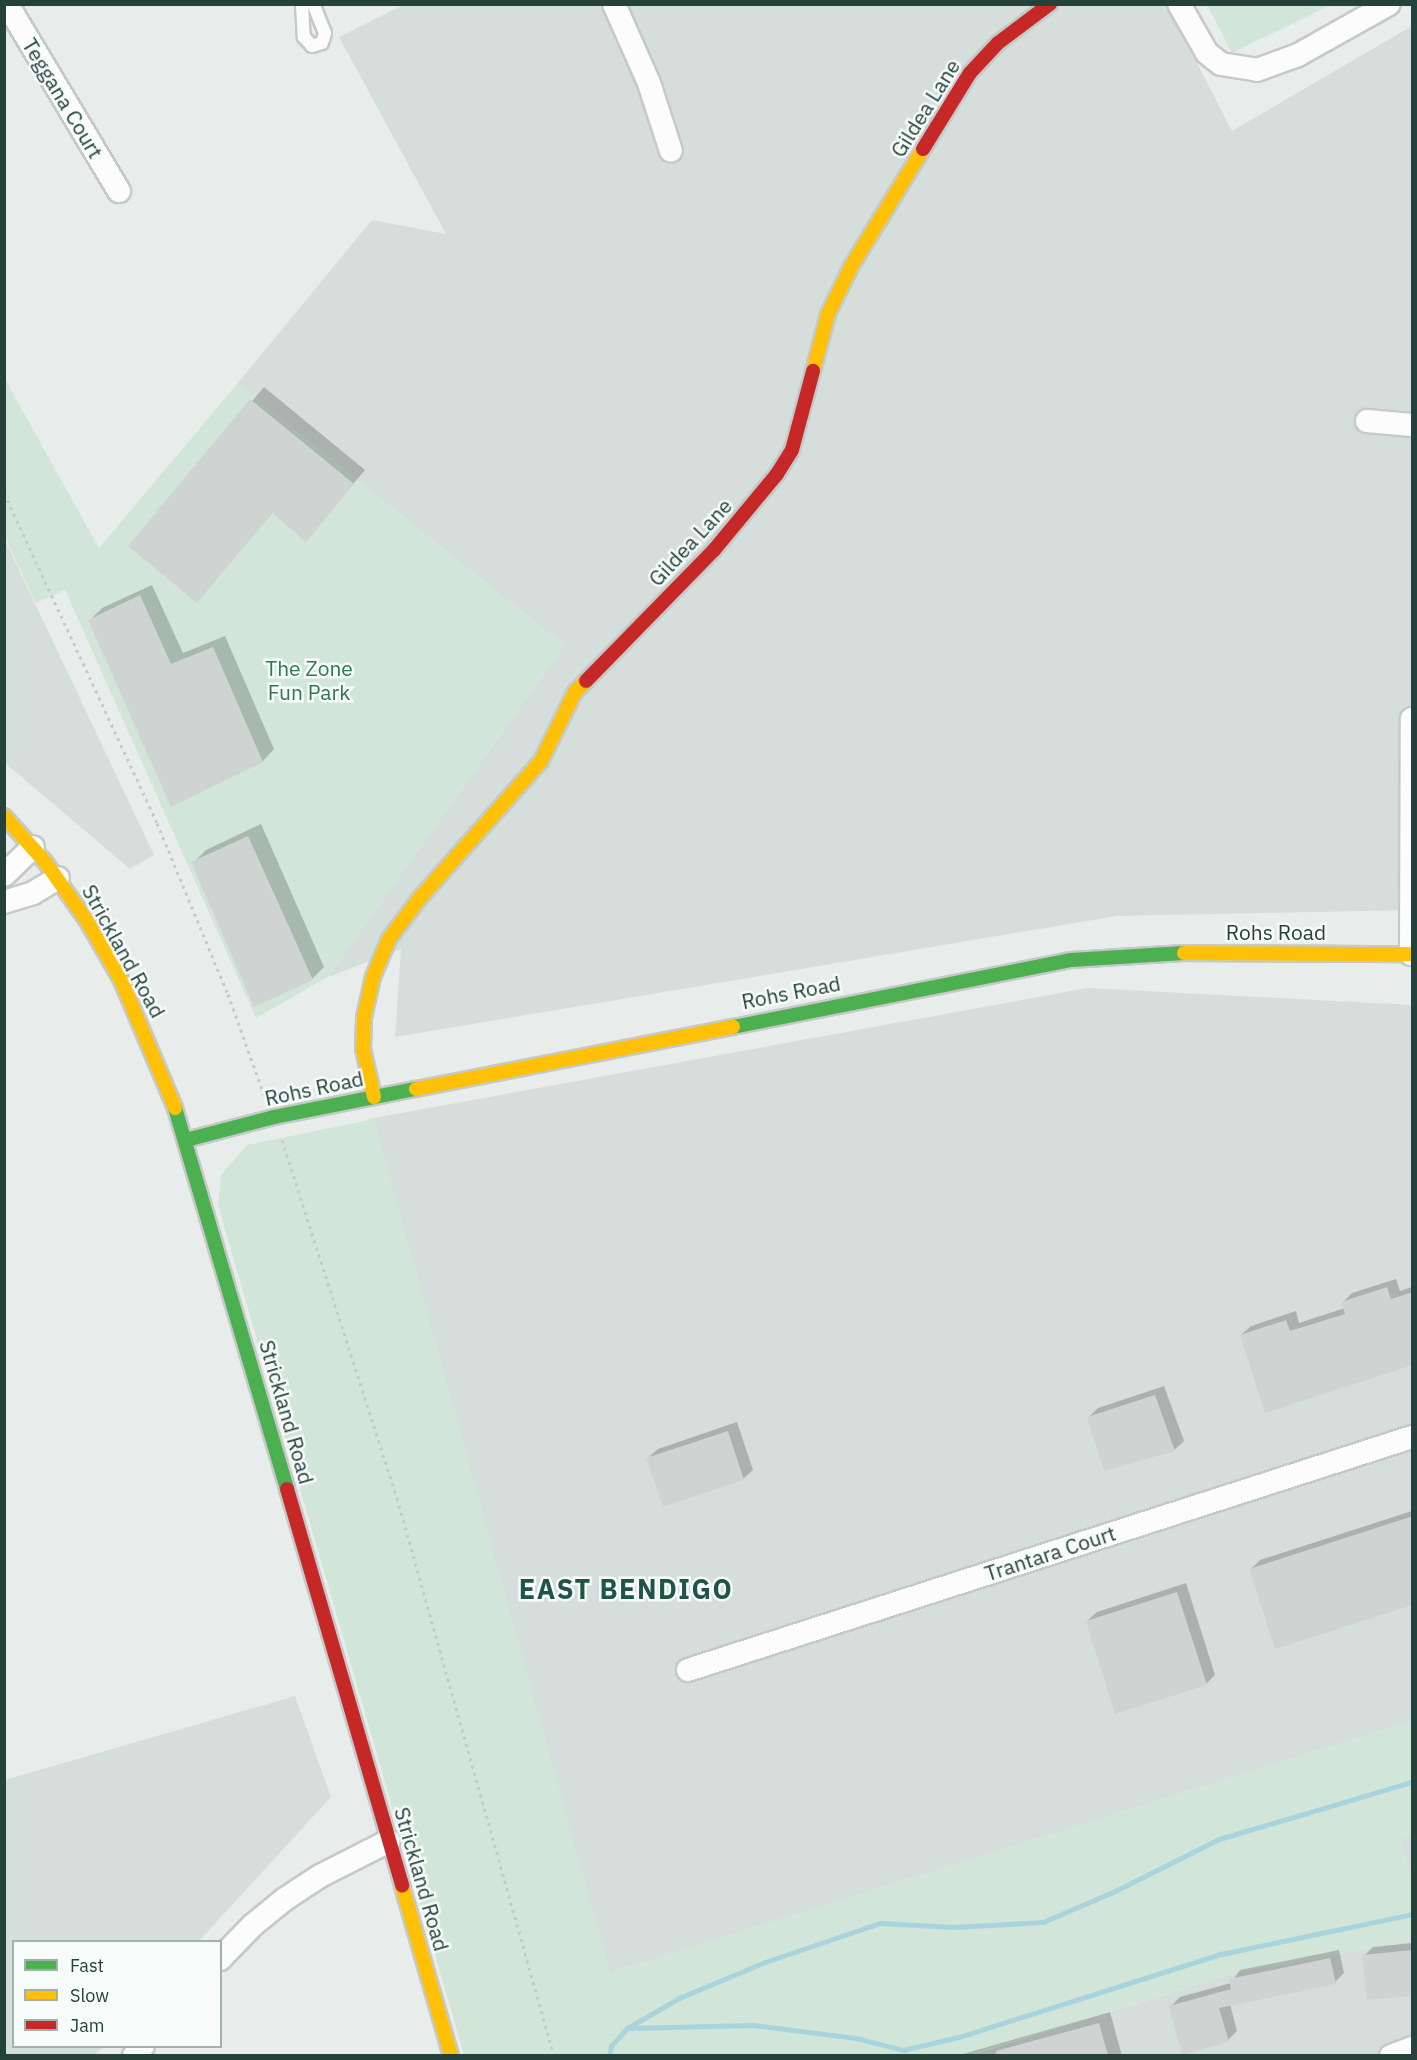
<!DOCTYPE html>
<html>
<head>
<meta charset="utf-8">
<style>
	body { margin:0 }
	#map { position:relative; width:1417px; height:2060px; overflow:hidden; background:#e8edeb; font-family:"IBM Plex Sans",sans-serif }
	div>[style] { position:absolute }
	.built>* { inset:0; background:#d6dedb }
	.green>* { inset:0; background:#d1e6d8 }
	.shadow>* { inset:0; background:#0003 }
	.stream>* { height:5px; margin:-2.5px; padding:0 2.5px; transform-origin:2.5px; border-radius:2.5px; background:#a9d4db }
	.building>* { inset:0; background:#cfd4d2 }
	.path>* { height:3px; margin-top:-1.5px; transform-origin:0; background:repeating-linear-gradient(90deg,#c3ccca 0 3px,transparent 0 7.5px) }
	.roads { filter:drop-shadow(2px 0 #c5cac8) drop-shadow(-2px 0 #c5cac8) drop-shadow(0 2px #c5cac8) drop-shadow(0 -2px #c5cac8) }
	.lane>* { height:12px; margin:-6px; padding:0 6px; transform-origin:6px; border-radius:6px; background:#fcfcfc }
	.street>* { height:22px; margin:-11px; padding:0 11px; transform-origin:11px; border-radius:11px; background:#fcfcfc }
	.fast>* { height:14px; margin:-7px; padding:0 7px; transform-origin:7px; border-radius:7px; background:#4caf50 }
	.slow>* { height:14px; margin:-7px; padding:0 7px; transform-origin:7px; border-radius:7px; background:#ffc107 }
	.jam>* { height:14px; margin:-7px; padding:0 7px; transform-origin:7px; border-radius:7px; background:#c62828 }
	span { translate:-50% -50%; white-space:nowrap; text-align:center; line-height:1.15; -webkit-text-stroke:5px #f7fbf9; paint-order:stroke }
	.street-label { font-size:21px; color:#24423a }
	.park-label { font-size:21px; color:#2d7a4b }
	.district-label { font-size:27px; color:#1f5548; font-weight:700; letter-spacing:1.5px }
	.frame { position:absolute; inset:0; border:6px solid #24423a; pointer-events:none }
	.legend { position:absolute; left:12px; top:1940px; width:210px; height:108px; box-sizing:border-box; background:#f7fbf9; border:2px solid #a3b1ad; margin:0; padding:8px 10px; list-style:none; font-size:18px; color:#24423a }
	.legend li { display:flex; align-items:center; gap:12px; height:30px }
	.legend b { width:30px; border:2px solid #a3b1ad }
</style>
</head>
<body>
<div id="map">
	<div class="built">
		<i style="clip-path:polygon(403px 5px,1167px 5px,1232px 131px,1412px 26px,1412px 910px,1117px 916px,395px 1037px,401px 949px,328px 977px,564px 645px,237px 384px,372px 220px,446px 234px,339px 37px)"></i>
		<i style="clip-path:polygon(4px 538px,154px 855px,130px 869px,5px 763px)"></i>
		<i style="clip-path:polygon(1088px 988px,1412px 1005px,1412px 1721px,610px 1973px,368px 1119px)"></i>
		<i style="clip-path:polygon(295px 1696px,331px 1797px,199px 1941px,14px 1942px,14px 2046px,103px 2047px,95px 2055px,5px 2055px,5px 1780px)"></i>
		<i style="clip-path:polygon(1412px 1835px,1412px 1881px,1400px 1839px)"></i>
		<i style="clip-path:polygon(1412px 1941px,1412px 2055px,968px 2056px,1238px 1972px)"></i>
	</div>
	<div class="green">
		<i style="clip-path:polygon(1207px 5px,1331px 5px,1232px 53px)"></i>
		<i style="clip-path:polygon(4px 377px,99px 548px,237px 384px,564px 645px,328px 977px,256px 1018px,65px 590px,36px 603px,5px 538px)"></i>
		<i style="clip-path:polygon(374px 1119px,610px 1973px,1412px 1721px,1412px 1835px,1400px 1840px,1412px 1881px,1412px 1941px,1238px 1972px,968px 2055px,464px 2055px,218px 1205px,221px 1175px,247px 1145px)"></i>
	</div>
	<div class="shadow">
		<i style="clip-path:polygon(264px 387px,365px 470px,306px 540px,273px 512px,197px 601px,130px 546px)"></i>
		<i style="clip-path:polygon(152px 585px,183px 653px,225px 636px,274px 749px,263px 761px,90px 620px,102px 608px)"></i>
		<i style="clip-path:polygon(261px 824px,324px 967px,312px 979px,193px 863px,206px 850px)"></i>
		<i style="clip-path:polygon(1396px 1279px,1400px 1291px,1412px 1287px,1412px 1363px,1241px 1335px,1251px 1326px,1296px 1311px,1299px 1323px,1345px 1308px,1343px 1302px,1352px 1293px)"></i>
		<i style="clip-path:polygon(1164px 1386px,1184px 1441px,1174px 1450px,1089px 1417px,1098px 1408px)"></i>
		<i style="clip-path:polygon(737px 1422px,753px 1470px,743px 1479px,648px 1458px,658px 1449px)"></i>
		<i style="clip-path:polygon(1412px 1511px,1412px 1604px,1251px 1569px,1260px 1560px)"></i>
		<i style="clip-path:polygon(1186px 1583px,1215px 1675px,1206px 1684px,1087px 1621px,1097px 1612px)"></i>
		<i style="clip-path:polygon(1412px 1943px,1412px 1994px,1364px 1956px,1373px 1947px)"></i>
		<i style="clip-path:polygon(1339px 1950px,1344px 1973px,1335px 1982px,1230px 2004px,1237px 2031px,1228px 2040px,1170px 2007px,1180px 1997px,1231px 1983px,1240px 1970px)"></i>
		<i style="clip-path:polygon(1110px 2012px,1122px 2056px,961px 2056px,963px 2054px)"></i>
	</div>
	<div class="stream">
		<i style="left:629px;top:2027px;width:58px;rotate:-30.1deg"></i>
		<i style="left:679px;top:1998px;width:93px;rotate:-22.7deg"></i>
		<i style="left:765px;top:1962px;width:121px;rotate:-18.7deg"></i>
		<i style="left:880px;top:1923px;width:74px;rotate:3.1deg"></i>
		<i style="left:954px;top:1927px;width:89px;rotate:-3.2deg"></i>
		<i style="left:1043px;top:1922px;width:78px;rotate:-23.3deg"></i>
		<i style="left:1115px;top:1891px;width:116px;rotate:-26.6deg"></i>
		<i style="left:1219px;top:1839px;width:201px;rotate:-16.5deg"></i>
		<i style="left:609px;top:2056px;width:10px;rotate:-79deg"></i>
		<i style="left:611px;top:2046px;width:24px;rotate:-48deg"></i>
		<i style="left:627px;top:2028px;width:127px;rotate:-1.4deg"></i>
		<i style="left:754px;top:2025px;width:103px;rotate:7.3deg"></i>
		<i style="left:856px;top:2038px;width:49px;rotate:14.3deg"></i>
		<i style="left:903px;top:2050px;width:61px;rotate:-13.3deg"></i>
		<i style="left:962px;top:2036px;width:272px;rotate:-17.6deg"></i>
		<i style="left:1221px;top:1954px;width:195px;rotate:-11.8deg"></i>
	</div>
	<div class="building">
		<i style="clip-path:polygon(250px 399px,354px 484px,306px 542px,272px 513px,197px 603px,128px 546px)"></i>
		<i style="clip-path:polygon(140px 595px,171px 664px,213px 647px,263px 762px,171px 807px,88px 620px)"></i>
		<i style="clip-path:polygon(248px 836px,313px 980px,254px 1007px,191px 862px)"></i>
		<i style="clip-path:polygon(1387px 1287px,1391px 1299px,1413px 1292px,1413px 1365px,1265px 1413px,1240px 1335px,1286px 1320px,1290px 1331px,1345px 1314px,1341px 1302px)"></i>
		<i style="clip-path:polygon(1155px 1395px,1175px 1451px,1104px 1471px,1087px 1417px)"></i>
		<i style="clip-path:polygon(728px 1431px,744px 1480px,663px 1507px,646px 1458px)"></i>
		<i style="clip-path:polygon(1413px 1516px,1413px 1605px,1275px 1649px,1249px 1569px)"></i>
		<i style="clip-path:polygon(1177px 1592px,1207px 1685px,1115px 1714px,1086px 1621px)"></i>
		<i style="clip-path:polygon(1413px 1950px,1413px 1996px,1367px 2000px,1362px 1955px)"></i>
		<i style="clip-path:polygon(1330px 1958px,1336px 1984px,1219px 2008px,1229px 2042px,1182px 2055px,1169px 2006px,1231px 1989px,1229px 1979px)"></i>
		<i style="clip-path:polygon(1099px 2023px,1108px 2055px,996px 2055px,996px 2051px)"></i>
	</div>
	<div class="path">
		<i style="left:4px;top:493px;width:364px;rotate:65.1deg"></i>
		<i style="left:157px;top:823px;width:185px;rotate:67.5deg"></i>
		<i style="left:228px;top:994px;width:107px;rotate:70.4deg"></i>
		<i style="left:282px;top:1140px;width:376px;rotate:72.2deg"></i>
		<i style="left:397px;top:1498px;width:580px;rotate:74.29deg"></i>
	</div>
	<div class="roads">
		<div class="lane">
			<i style="left:302px;top:4px;width:33px;rotate:87deg"></i>
			<i style="left:304px;top:37px;width:12px;rotate:48deg"></i>
			<i style="left:312px;top:46px;width:10px;rotate:-17deg"></i>
			<i style="left:322px;top:43px;width:10px;rotate:-73deg"></i>
			<i style="left:325px;top:33px;width:31px;rotate:-112deg"></i>
		</div>
		<div class="street">
			<i style="left:7px;top:4px;width:218px;rotate:59.1deg"></i>
			<i style="left:614px;top:4px;width:86px;rotate:66.1deg"></i>
			<i style="left:649px;top:83px;width:71px;rotate:72.1deg"></i>
			<i style="left:1179px;top:4px;width:56px;rotate:60.3deg"></i>
			<i style="left:1207px;top:53px;width:18px;rotate:38deg"></i>
			<i style="left:1221px;top:64px;width:36px;rotate:9deg"></i>
			<i style="left:1257px;top:70px;width:44px;rotate:-20.1deg"></i>
			<i style="left:1298px;top:55px;width:104px;rotate:-29.3deg"></i>
			<i style="left:1367px;top:421px;width:45px;rotate:5.1deg"></i>
			<i style="left:4px;top:875px;width:40px;rotate:-44deg"></i>
			<i style="left:4px;top:902px;width:30px;rotate:-17deg"></i>
			<i style="left:33px;top:893px;width:29px;rotate:-31deg"></i>
			<i style="left:1411px;top:954px;width:235px;rotate:-89.8deg"></i>
			<i style="left:688px;top:1670px;width:761px;rotate:-17.84deg"></i>
			<i style="left:220px;top:1959px;width:47px;rotate:-45.9deg"></i>
			<i style="left:253px;top:1925px;width:41px;rotate:-39.1deg"></i>
			<i style="left:285px;top:1899px;width:42px;rotate:-33.3deg"></i>
			<i style="left:320px;top:1876px;width:77px;rotate:-26.9deg"></i>
			<i style="left:134px;top:2056px;width:13px;rotate:-48deg"></i>
			<i style="left:1391px;top:2056px;width:22px;rotate:-21deg"></i>
		</div>
		<div class="fast">
			<i style="left:733px;top:1027px;width:345px;rotate:-11.2deg"></i>
			<i style="left:1071px;top:960px;width:113px;rotate:-3.5deg"></i>
			<i style="left:175px;top:1108px;width:397px;rotate:73.6deg"></i>
			<i style="left:186px;top:1140px;width:91px;rotate:-14.6deg"></i>
			<i style="left:274px;top:1117px;width:145px;rotate:-11.2deg"></i>
		</div>
		<div class="slow">
			<i style="left:813px;top:371px;width:59px;rotate:-75.3deg"></i>
			<i style="left:828px;top:314px;width:55px;rotate:-63.9deg"></i>
			<i style="left:852px;top:265px;width:136px;rotate:-58.5deg"></i>
			<i style="left:4px;top:816px;width:63px;rotate:48.2deg"></i>
			<i style="left:46px;top:863px;width:71px;rotate:54.7deg"></i>
			<i style="left:87px;top:921px;width:68px;rotate:60deg"></i>
			<i style="left:121px;top:980px;width:139px;rotate:67.1deg"></i>
			<i style="left:1184px;top:953px;width:228px;rotate:0.3deg"></i>
			<i style="left:416px;top:1089px;width:323px;rotate:-11.1deg"></i>
			<i style="left:374px;top:1097px;width:49px;rotate:-102.9deg"></i>
			<i style="left:363px;top:1049px;width:32px;rotate:-88deg"></i>
			<i style="left:364px;top:1017px;width:41px;rotate:-77.3deg"></i>
			<i style="left:373px;top:977px;width:41px;rotate:-67.2deg"></i>
			<i style="left:389px;top:939px;width:50px;rotate:-53.1deg"></i>
			<i style="left:419px;top:899px;width:184px;rotate:-48.5deg"></i>
			<i style="left:541px;top:761px;width:77px;rotate:-63.8deg"></i>
			<i style="left:575px;top:692px;width:16px;rotate:-45deg"></i>
			<i style="left:402px;top:1886px;width:177px;rotate:73.9deg"></i>
		</div>
		<div class="jam">
			<i style="left:923px;top:149px;width:89px;rotate:-58.3deg"></i>
			<i style="left:970px;top:73px;width:41px;rotate:-47deg"></i>
			<i style="left:998px;top:43px;width:65px;rotate:-36.9deg"></i>
			<i style="left:586px;top:681px;width:183px;rotate:-45.7deg"></i>
			<i style="left:714px;top:550px;width:99px;rotate:-50.3deg"></i>
			<i style="left:777px;top:474px;width:28px;rotate:-58deg"></i>
			<i style="left:792px;top:450px;width:82px;rotate:-75.1deg"></i>
			<i style="left:287px;top:1489px;width:413px;rotate:73.8deg"></i>
		</div>
	</div>
	<div class="street-label">
		<span style="left:63px;top:98px;rotate:59deg">Teggana Court</span>
		<span style="left:925px;top:108px;rotate:-58deg">Gildea Lane</span>
		<span style="left:690px;top:542px;rotate:-47deg">Gildea Lane</span>
		<span style="left:1276px;top:932px">Rohs Road</span>
		<span style="left:124px;top:951px;rotate:61deg">Strickland Road</span>
		<span style="left:791px;top:992px;rotate:-11deg">Rohs Road</span>
		<span style="left:314px;top:1088px;rotate:-12deg">Rohs Road</span>
		<span style="left:287px;top:1412px;rotate:74deg">Strickland Road</span>
		<span style="left:1050px;top:1553px;rotate:-18deg">Trantara Court</span>
		<span style="left:422px;top:1879px;rotate:74deg">Strickland Road</span>
	</div>
	<div class="park-label">
		<span style="left:309px;top:680px">The Zone<br>Fun Park</span>
	</div>
	<div class="district-label">
		<span style="left:626px;top:1589px">EAST BENDIGO</span>
	</div>
	<div class="frame"></div>
	<ul class="legend">
	<li><b style="height:8px;background:#4caf50"></b>Fast</li>
	<li><b style="height:8px;background:#ffc107"></b>Slow</li>
	<li><b style="height:8px;background:#c62828"></b>Jam</li>
	</ul>
</div>
</body>
</html>
